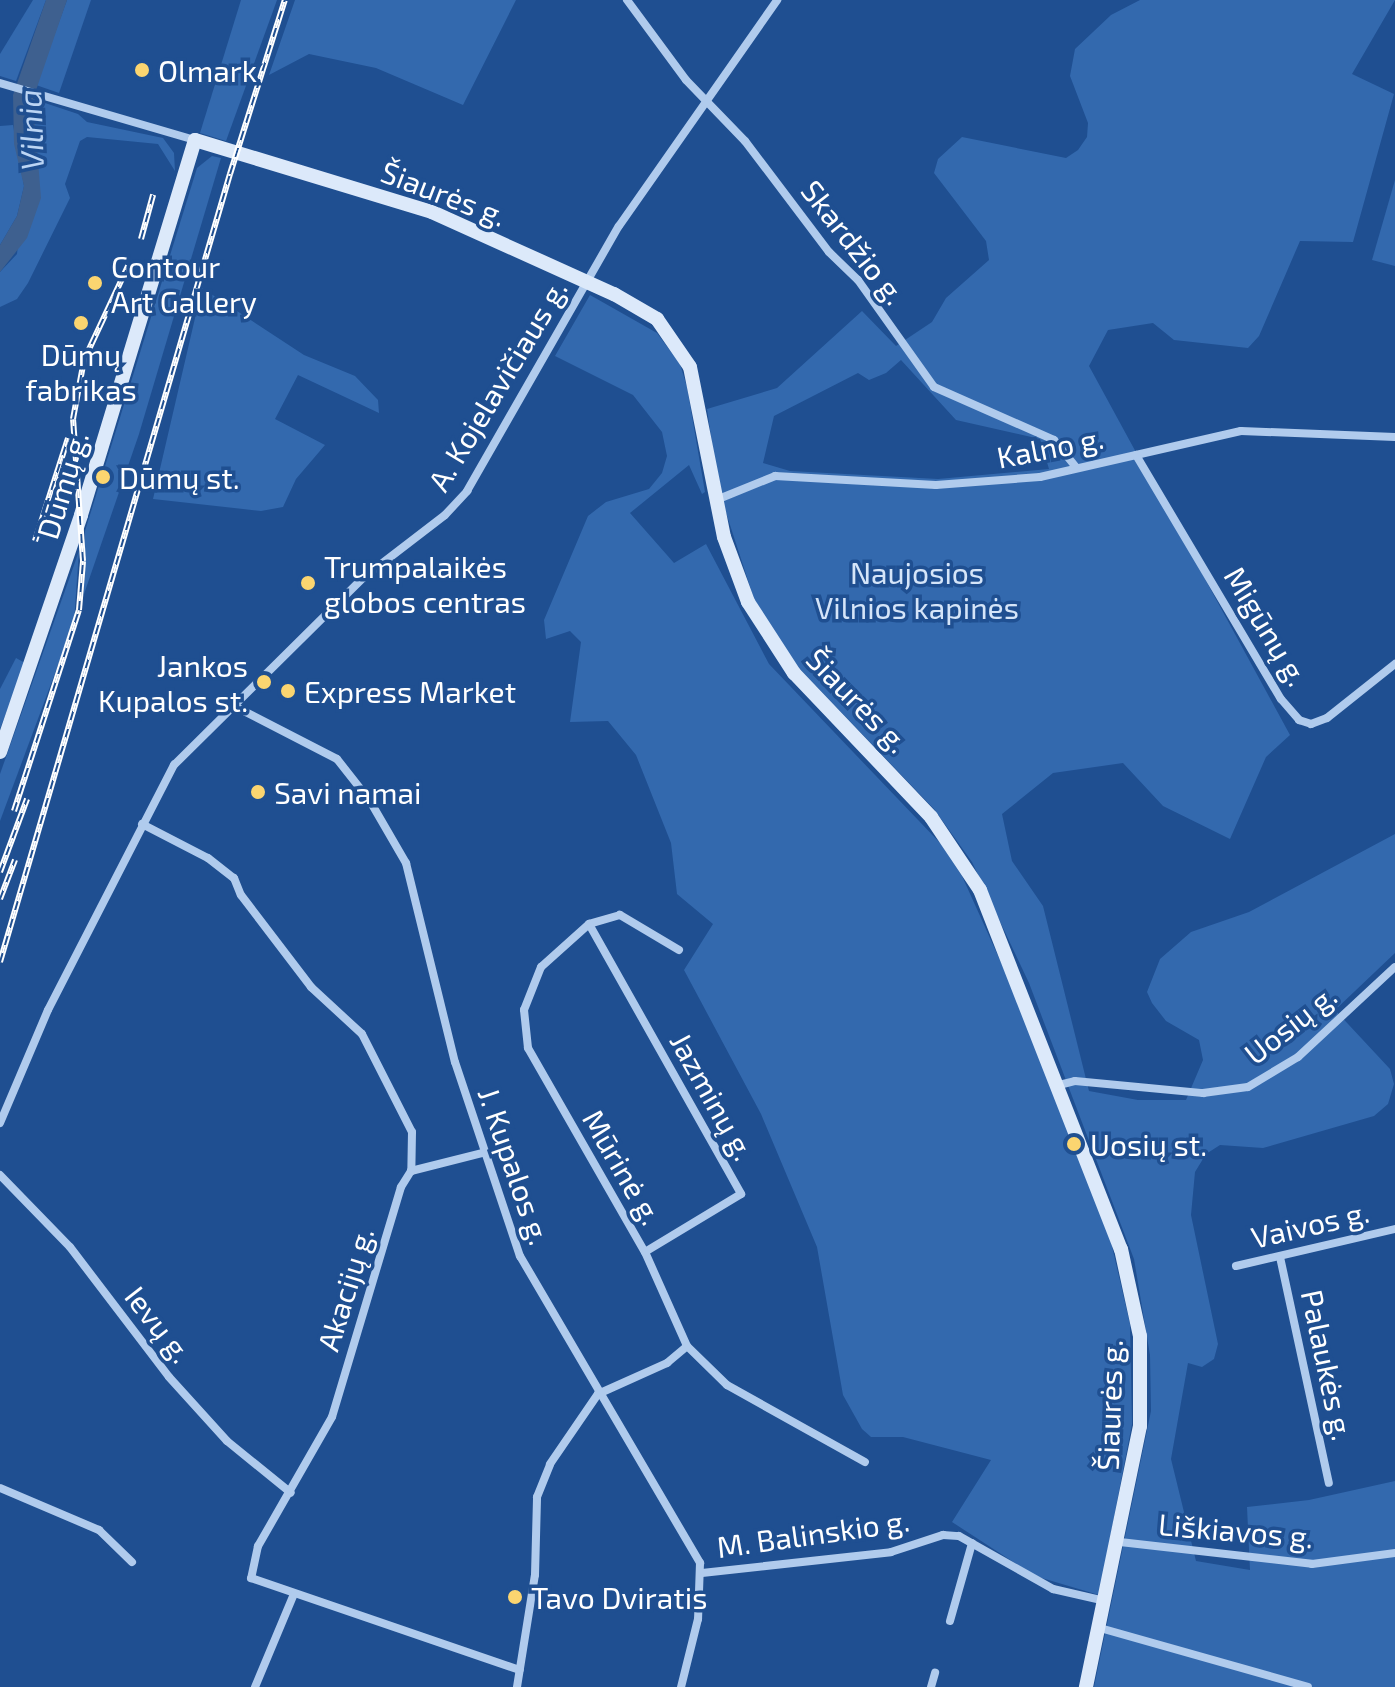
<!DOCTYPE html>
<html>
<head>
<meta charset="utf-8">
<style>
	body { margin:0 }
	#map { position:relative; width:1395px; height:1687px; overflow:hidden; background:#1f4f91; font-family:"Exo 2",sans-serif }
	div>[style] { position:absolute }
	.green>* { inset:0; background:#3369ae }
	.water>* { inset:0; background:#3e608f }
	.minor>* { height:8px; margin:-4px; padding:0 4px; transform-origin:4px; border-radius:4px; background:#b0cbed }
	.secondary>* { height:14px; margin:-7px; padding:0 7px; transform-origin:7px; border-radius:7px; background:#dce9fa }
	.rail>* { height:6px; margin-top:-3px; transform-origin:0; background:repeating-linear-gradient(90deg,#1f4f91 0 9px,#fff 0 18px); box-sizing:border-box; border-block:2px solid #fff }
	.dots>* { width:22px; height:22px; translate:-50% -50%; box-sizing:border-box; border:4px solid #1f4f91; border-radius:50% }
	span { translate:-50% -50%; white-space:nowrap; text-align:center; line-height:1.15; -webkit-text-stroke:7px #1f4f91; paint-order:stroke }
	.poi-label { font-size:30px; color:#fff }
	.left { translate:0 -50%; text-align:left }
	.right { translate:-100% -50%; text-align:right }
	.street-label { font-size:30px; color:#fff }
	.park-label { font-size:30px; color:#d5e5f9 }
	.water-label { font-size:32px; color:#bcd5f4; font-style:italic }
</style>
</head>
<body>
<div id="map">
	<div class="green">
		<i style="clip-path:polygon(33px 0,46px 0,16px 81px,0 76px,0 54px)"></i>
		<i style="clip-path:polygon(67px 0,91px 0,59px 93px,36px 85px)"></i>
		<i style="clip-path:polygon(241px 0,277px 0,226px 141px,200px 133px)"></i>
		<i style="clip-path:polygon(295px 0,516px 0,463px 105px,376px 68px,309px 54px,269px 75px)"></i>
		<i style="clip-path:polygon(evenodd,1140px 0,1395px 0,1352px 74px,1394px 94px,1353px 242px,1300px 241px,1259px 336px,1248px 348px,1174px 340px,1153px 323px,1108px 330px,1089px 366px,1290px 735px,1266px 757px,1230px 839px,1163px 806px,1123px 763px,1053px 773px,1002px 814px,1012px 861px,1043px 906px,1089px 1091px,1138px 1100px,1186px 1100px,1203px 1060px,1199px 1040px,1166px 1021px,1152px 1003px,1147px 992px,1160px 959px,1191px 932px,1249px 912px,1395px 834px,1395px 953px,1335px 1010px,1390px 1069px,1394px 1084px,1388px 1104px,1374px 1116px,1263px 1148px,1220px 1145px,1206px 1154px,1195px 1172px,1191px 1215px,1218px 1344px,1214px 1359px,1202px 1367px,1188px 1363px,1171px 1459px,1196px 1561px,1250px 1570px,1247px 1507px,1309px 1500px,1395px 1481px,1395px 1687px,1094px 1687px,1151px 1411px,1150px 1355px,1134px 1259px,1029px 983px,972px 862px,934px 809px,795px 664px,754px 599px,719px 491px,707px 409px,777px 388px,862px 311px,896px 346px,932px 322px,946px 298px,989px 260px,986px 241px,934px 173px,938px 159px,962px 137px,1066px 158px,1078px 150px,1087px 137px,1088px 123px,1070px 76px,1075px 49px,1111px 15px,1140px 0,901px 360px,956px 420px,1040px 439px,1049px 469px,938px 479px,790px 471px,763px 463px,774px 416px,858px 373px,869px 380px,886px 373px,901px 360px)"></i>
		<i style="clip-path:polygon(33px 99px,78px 114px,87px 122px,163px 138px,174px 153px,175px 171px,158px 144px,87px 137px,80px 141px,65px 184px,70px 198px,28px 283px,17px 299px,0 307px,0 272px,17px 254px)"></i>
		<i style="clip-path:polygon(13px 125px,24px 186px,17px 216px,0 245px,0 126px)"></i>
		<i style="clip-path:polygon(212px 156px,221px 158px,139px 434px,84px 594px,85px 531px,197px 168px)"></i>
		<i style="clip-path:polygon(1395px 180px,1395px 266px,1372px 260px)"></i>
		<i style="clip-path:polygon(202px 288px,304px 355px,355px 376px,378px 400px,379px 413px,298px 375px,275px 419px,325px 445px,296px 479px,283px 507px,261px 511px,153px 499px)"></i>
		<i style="clip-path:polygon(590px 295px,657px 333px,680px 364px,687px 387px,705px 492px,702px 494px,689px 465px,630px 513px,674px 563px,706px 544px,769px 664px,941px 844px,962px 876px,1013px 989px,1111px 1242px,1130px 1324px,1132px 1424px,1099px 1595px,1035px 1576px,952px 1522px,991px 1460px,903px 1437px,871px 1437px,862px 1429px,843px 1395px,817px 1247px,761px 1114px,684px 970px,713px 924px,677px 894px,671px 843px,636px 755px,608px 721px,570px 722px,581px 642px,570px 631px,546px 639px,544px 620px,588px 516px,606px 502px,649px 489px,662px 473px,667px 456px,662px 432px,633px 395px,555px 356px)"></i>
		<i style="clip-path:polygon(79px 551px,74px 622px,0 821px,0 774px)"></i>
		<i style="clip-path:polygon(16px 658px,25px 663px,0 729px,0 689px)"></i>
	</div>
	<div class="water">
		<i style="clip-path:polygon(46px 0,67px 0,33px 99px,41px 198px,27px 238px,0 272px,0 245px,17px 216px,24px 186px,14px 144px,13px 95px)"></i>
	</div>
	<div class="minor">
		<i style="left:627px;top:0;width:99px;rotate:53.6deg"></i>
		<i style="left:686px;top:80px;width:85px;rotate:46deg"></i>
		<i style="left:745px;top:141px;width:139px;rotate:52.9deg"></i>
		<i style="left:829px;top:252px;width:40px;rotate:44deg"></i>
		<i style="left:858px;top:280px;width:131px;rotate:54.6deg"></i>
		<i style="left:934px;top:387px;width:131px;rotate:23.8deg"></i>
		<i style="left:1054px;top:440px;width:35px;rotate:51deg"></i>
		<i style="left:0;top:83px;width:203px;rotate:16.3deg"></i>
		<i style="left:1136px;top:455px;width:284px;rotate:59.3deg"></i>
		<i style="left:1281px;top:699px;width:28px;rotate:49deg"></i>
		<i style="left:1299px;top:720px;width:13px;rotate:18deg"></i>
		<i style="left:1311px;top:724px;width:17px;rotate:-21deg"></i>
		<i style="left:1327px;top:718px;width:87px;rotate:-38.5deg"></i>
		<i style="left:716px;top:500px;width:64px;rotate:-22.1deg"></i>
		<i style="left:775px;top:476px;width:161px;rotate:3.2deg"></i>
		<i style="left:936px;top:485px;width:104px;rotate:-4.4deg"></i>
		<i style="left:1040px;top:477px;width:206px;rotate:-12.9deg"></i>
		<i style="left:1241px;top:431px;width:154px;rotate:2.2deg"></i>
		<i style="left:230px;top:704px;width:120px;rotate:27.2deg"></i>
		<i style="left:337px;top:759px;width:53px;rotate:51.8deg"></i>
		<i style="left:370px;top:801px;width:72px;rotate:59.9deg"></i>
		<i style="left:406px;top:863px;width:205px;rotate:76.2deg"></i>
		<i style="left:455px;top:1062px;width:205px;rotate:71.5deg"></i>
		<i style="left:520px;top:1256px;width:356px;rotate:59.6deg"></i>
		<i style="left:700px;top:1563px;width:56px;rotate:92deg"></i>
		<i style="left:698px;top:1619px;width:70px;rotate:104deg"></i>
		<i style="left:142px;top:824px;width:74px;rotate:27.3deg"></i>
		<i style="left:208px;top:858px;width:33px;rotate:38deg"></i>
		<i style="left:234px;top:878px;width:18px;rotate:68deg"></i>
		<i style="left:241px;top:895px;width:116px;rotate:52.7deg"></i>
		<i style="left:311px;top:987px;width:69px;rotate:42.7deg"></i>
		<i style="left:362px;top:1034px;width:110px;rotate:63deg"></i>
		<i style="left:412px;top:1132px;width:39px;rotate:91deg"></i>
		<i style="left:411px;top:1171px;width:19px;rotate:122deg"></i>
		<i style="left:401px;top:1187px;width:240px;rotate:106.7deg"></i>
		<i style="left:332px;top:1417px;width:149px;rotate:119.8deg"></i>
		<i style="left:258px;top:1546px;width:33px;rotate:102deg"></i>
		<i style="left:251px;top:1578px;width:284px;rotate:18.9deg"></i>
		<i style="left:589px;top:924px;width:310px;rotate:60.6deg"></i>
		<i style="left:741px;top:1194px;width:112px;rotate:148.9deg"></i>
		<i style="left:679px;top:950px;width:69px;rotate:-149.3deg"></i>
		<i style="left:620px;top:915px;width:32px;rotate:164deg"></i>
		<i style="left:589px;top:924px;width:64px;rotate:138.1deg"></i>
		<i style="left:541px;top:967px;width:46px;rotate:111.6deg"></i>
		<i style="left:524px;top:1010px;width:38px;rotate:84deg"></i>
		<i style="left:528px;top:1048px;width:235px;rotate:60.2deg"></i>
		<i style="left:645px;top:1252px;width:103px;rotate:65.9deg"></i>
		<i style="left:687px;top:1346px;width:56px;rotate:44.3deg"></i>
		<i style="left:727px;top:1385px;width:158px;rotate:29.2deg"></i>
		<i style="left:1059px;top:1085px;width:16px;rotate:-14deg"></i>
		<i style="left:1075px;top:1081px;width:129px;rotate:5.4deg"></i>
		<i style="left:1203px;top:1093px;width:45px;rotate:-7.6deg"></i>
		<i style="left:1248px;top:1087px;width:58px;rotate:-31deg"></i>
		<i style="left:1298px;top:1057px;width:132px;rotate:-42.9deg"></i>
		<i style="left:0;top:1123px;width:123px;rotate:-67deg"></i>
		<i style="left:48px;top:1010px;width:276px;rotate:-62.8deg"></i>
		<i style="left:174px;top:765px;width:266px;rotate:-44.7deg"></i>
		<i style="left:363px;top:578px;width:103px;rotate:-37.5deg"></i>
		<i style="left:445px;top:515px;width:33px;rotate:-47deg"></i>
		<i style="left:467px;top:491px;width:305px;rotate:-60.2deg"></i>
		<i style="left:619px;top:226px;width:276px;rotate:-55deg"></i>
		<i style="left:411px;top:1171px;width:73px;rotate:-14.2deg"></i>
		<i style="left:0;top:1175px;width:100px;rotate:45.8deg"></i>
		<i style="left:70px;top:1247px;width:163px;rotate:52.7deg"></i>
		<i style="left:169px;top:1377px;width:86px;rotate:47.8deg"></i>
		<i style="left:227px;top:1441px;width:82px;rotate:39.1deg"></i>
		<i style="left:1280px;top:1257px;width:231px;rotate:77.8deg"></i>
		<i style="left:1236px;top:1266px;width:163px;rotate:-13.1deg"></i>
		<i style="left:0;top:1488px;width:108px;rotate:23deg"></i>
		<i style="left:99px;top:1530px;width:46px;rotate:44.1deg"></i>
		<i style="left:1120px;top:1542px;width:193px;rotate:6.5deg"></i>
		<i style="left:1312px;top:1564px;width:84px;rotate:-7.5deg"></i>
		<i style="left:702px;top:1573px;width:190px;rotate:-6.3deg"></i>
		<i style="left:891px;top:1552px;width:55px;rotate:-18.1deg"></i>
		<i style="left:943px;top:1535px;width:16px;rotate:4deg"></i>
		<i style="left:959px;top:1536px;width:108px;rotate:29.4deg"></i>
		<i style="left:1053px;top:1589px;width:53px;rotate:13deg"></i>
		<i style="left:950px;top:1621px;width:81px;rotate:-74.2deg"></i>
		<i style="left:1100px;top:1628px;width:216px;rotate:15.8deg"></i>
		<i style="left:255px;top:1687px;width:99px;rotate:-67.3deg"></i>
		<i style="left:517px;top:1687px;width:113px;rotate:-80.9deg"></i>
		<i style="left:535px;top:1575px;width:78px;rotate:-88.5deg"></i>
		<i style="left:537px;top:1497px;width:35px;rotate:-68deg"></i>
		<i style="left:550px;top:1464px;width:85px;rotate:-55.6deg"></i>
		<i style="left:598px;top:1394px;width:76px;rotate:-24.2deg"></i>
		<i style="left:667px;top:1363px;width:26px;rotate:-40deg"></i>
		<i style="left:931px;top:1687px;width:15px;rotate:-74deg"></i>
	</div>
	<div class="secondary">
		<i style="left:0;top:752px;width:250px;rotate:-71.1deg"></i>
		<i style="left:81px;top:515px;width:392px;rotate:-73.1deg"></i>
		<i style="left:195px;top:140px;width:248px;rotate:16.9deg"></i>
		<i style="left:432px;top:212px;width:200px;rotate:24.3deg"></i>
		<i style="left:614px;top:294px;width:50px;rotate:30.2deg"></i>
		<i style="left:657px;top:319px;width:58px;rotate:55.5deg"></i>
		<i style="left:690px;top:367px;width:173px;rotate:78.7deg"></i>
		<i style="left:724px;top:537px;width:69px;rotate:69.7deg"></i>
		<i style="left:748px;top:602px;width:85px;rotate:57.1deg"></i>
		<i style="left:794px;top:673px;width:199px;rotate:46.4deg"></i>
		<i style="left:931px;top:817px;width:88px;rotate:56.1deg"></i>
		<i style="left:980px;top:890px;width:386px;rotate:68.6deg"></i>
		<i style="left:1121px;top:1249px;width:89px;rotate:77.7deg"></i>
		<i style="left:1140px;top:1336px;width:90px;rotate:90deg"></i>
		<i style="left:1140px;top:1426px;width:267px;rotate:101.7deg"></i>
	</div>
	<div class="rail">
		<i style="left:141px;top:239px;width:46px;rotate:-74.7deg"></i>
		<i style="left:35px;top:541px;width:108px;rotate:-72.2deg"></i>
		<i style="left:14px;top:811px;width:211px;rotate:-72.1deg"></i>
		<i style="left:79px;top:610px;width:49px;rotate:-85.3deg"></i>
		<i style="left:83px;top:561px;width:142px;rotate:-94deg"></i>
		<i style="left:73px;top:419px;width:60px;rotate:-79.4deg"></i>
		<i style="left:84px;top:360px;width:104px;rotate:-64.9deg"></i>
		<i style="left:0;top:872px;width:78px;rotate:-69.7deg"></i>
		<i style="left:0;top:899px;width:42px;rotate:-69deg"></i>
		<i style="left:0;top:962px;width:821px;rotate:-73.73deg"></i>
		<i style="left:230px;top:174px;width:182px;rotate:-72.5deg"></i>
	</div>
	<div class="dots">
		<i style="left:142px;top:70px;background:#fbd570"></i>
		<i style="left:95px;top:283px;background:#fbd570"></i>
		<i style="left:81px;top:323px;background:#fbd570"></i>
		<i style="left:103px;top:477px;background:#fbd570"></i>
		<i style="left:308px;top:583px;background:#fbd570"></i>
		<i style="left:264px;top:682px;background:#fbd570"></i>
		<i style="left:288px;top:691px;background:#fbd570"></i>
		<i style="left:258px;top:792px;background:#fbd570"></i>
		<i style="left:1074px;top:1144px;background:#fbd570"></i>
		<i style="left:515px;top:1597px;background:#fbd570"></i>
	</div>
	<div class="poi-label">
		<span class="left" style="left:158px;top:70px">Olmark</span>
		<span class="left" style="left:111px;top:283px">Contour<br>Art Gallery</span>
		<span style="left:81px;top:371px">Dūmų<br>fabrikas</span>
		<span class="left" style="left:119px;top:477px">Dūmų st.</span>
		<span class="left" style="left:324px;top:583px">Trumpalaikės<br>globos centras</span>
		<span class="right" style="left:248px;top:682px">Jankos<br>Kupalos st.</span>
		<span class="left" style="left:304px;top:691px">Express Market</span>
		<span class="left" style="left:274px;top:792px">Savi namai</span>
		<span class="left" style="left:1090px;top:1144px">Uosių st.</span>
		<span class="left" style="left:531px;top:1597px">Tavo Dviratis</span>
	</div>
	<div class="street-label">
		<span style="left:444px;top:193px;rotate:21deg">Šiaurės g.</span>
		<span style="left:854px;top:242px;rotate:52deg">Skardžio g.</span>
		<span style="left:497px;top:385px;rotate:-59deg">A. Kojelavičiaus g.</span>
		<span style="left:1050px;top:447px;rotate:-11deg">Kalno g.</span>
		<span style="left:62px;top:485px;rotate:-73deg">Dūmų g.</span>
		<span style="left:1267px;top:626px;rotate:59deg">Migūnų g.</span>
		<span style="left:858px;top:700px;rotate:46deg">Šiaurės g.</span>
		<span style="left:1290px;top:1024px;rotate:-38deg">Uosių g.</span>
		<span style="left:713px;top:1096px;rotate:61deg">Jazminų g.</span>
		<span style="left:515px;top:1166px;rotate:71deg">J. Kupalos g.</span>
		<span style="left:623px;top:1167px;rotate:60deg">Mūrinė g.</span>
		<span style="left:1310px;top:1224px;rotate:-13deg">Vaivos g.</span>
		<span style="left:345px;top:1289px;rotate:-73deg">Akacijų g.</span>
		<span style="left:159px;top:1324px;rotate:52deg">Ievų g.</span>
		<span style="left:1328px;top:1365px;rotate:78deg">Palaukės g.</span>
		<span style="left:1109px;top:1405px;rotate:-88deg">Šiaurės g.</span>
		<span style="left:1236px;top:1530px;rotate:5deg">Liškiavos g.</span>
		<span style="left:813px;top:1533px;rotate:-8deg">M. Balinskio g.</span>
	</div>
	<div class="park-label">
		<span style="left:917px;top:589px">Naujosios<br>Vilnios kapinės</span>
	</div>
	<div class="water-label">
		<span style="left:30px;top:130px;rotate:-92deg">Vilnia</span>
	</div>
</div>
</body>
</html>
